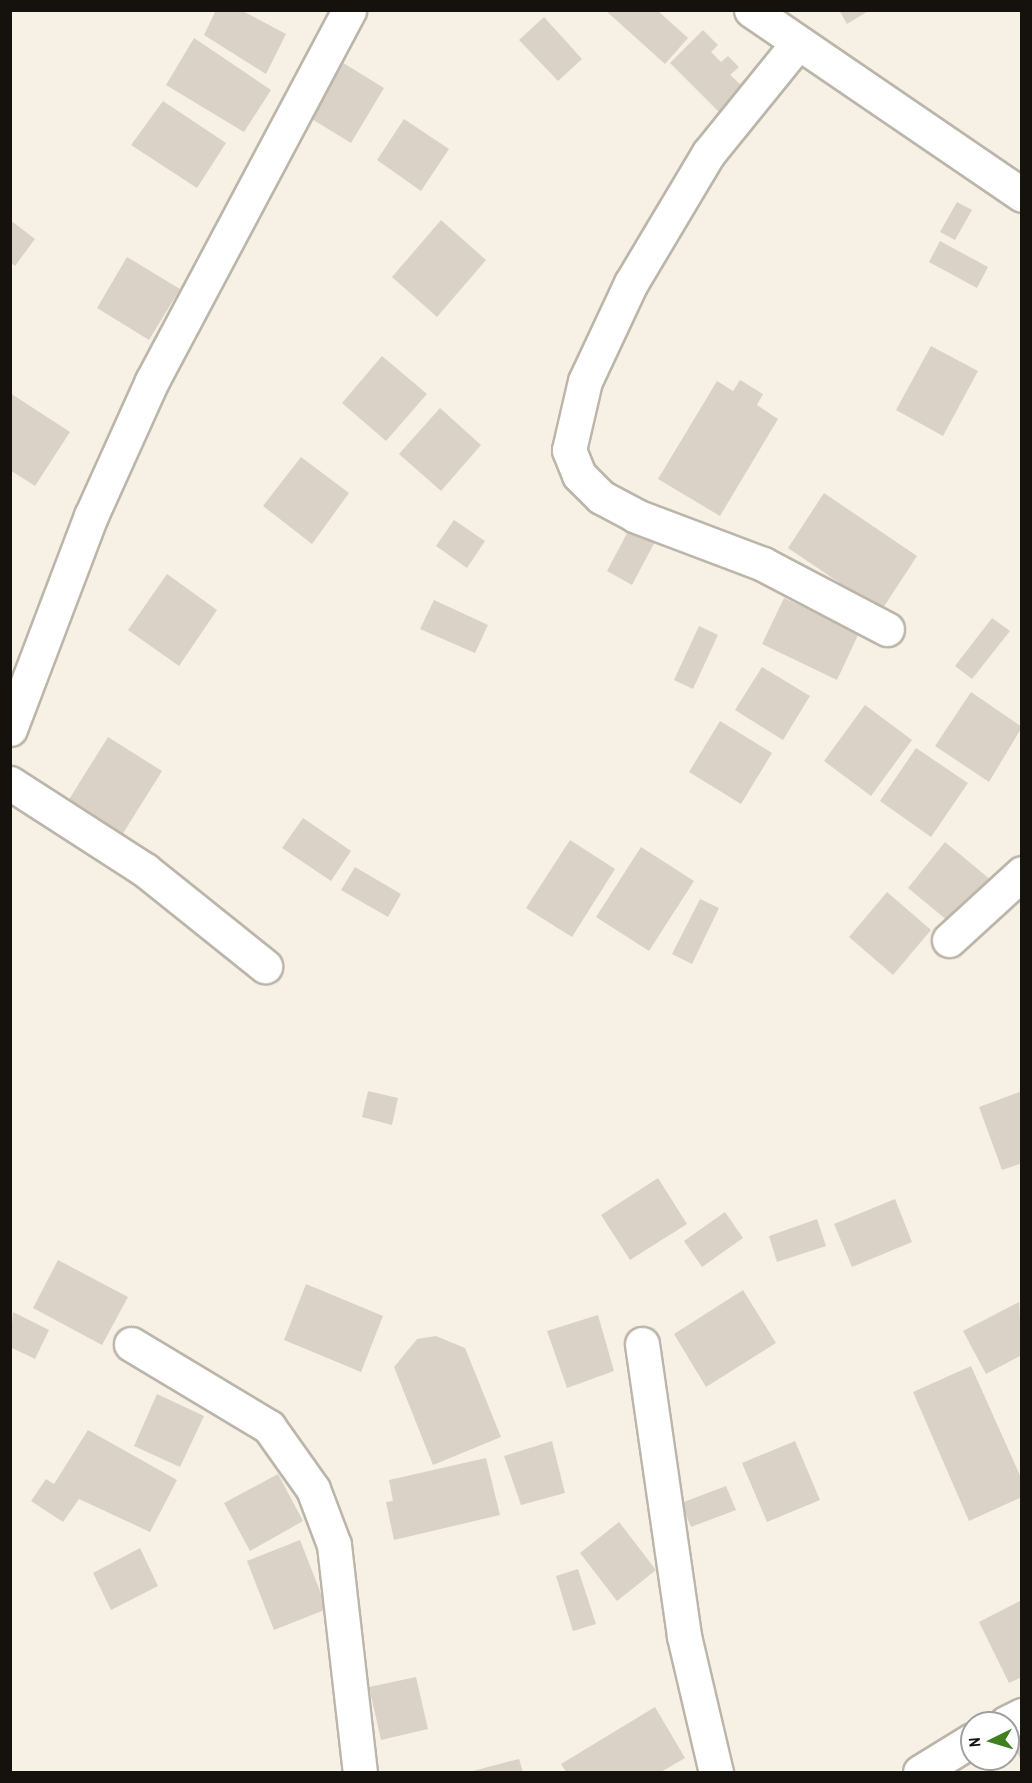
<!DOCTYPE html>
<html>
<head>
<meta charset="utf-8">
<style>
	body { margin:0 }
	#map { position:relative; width:1032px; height:1783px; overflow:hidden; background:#f7f0e4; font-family:"Archivo Narrow",sans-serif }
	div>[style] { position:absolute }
	.building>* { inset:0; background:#dbd2c7 }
	.roads { filter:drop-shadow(2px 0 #bcb5aa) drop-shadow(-2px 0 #bcb5aa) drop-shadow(0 2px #bcb5aa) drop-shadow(0 -2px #bcb5aa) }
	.minor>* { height:33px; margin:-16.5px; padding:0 16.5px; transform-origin:16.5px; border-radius:16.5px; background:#fff }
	span { translate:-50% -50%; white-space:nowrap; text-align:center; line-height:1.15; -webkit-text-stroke:5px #fff; paint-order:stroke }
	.frame { position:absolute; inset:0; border:12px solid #15120e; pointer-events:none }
	.north { position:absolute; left:960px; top:1711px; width:60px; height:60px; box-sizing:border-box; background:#fff; border:2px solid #a1a09f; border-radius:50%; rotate:265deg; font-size:16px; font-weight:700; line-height:24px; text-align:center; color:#15120e }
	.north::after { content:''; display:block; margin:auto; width:21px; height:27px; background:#3f7f20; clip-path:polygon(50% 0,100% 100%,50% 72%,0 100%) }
</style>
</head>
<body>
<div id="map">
	<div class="building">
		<i style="clip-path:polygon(216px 10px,241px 10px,286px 34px,266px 74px,204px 35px)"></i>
		<i style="clip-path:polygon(605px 10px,657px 10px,688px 38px,665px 64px)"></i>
		<i style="clip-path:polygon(839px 10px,870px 10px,847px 24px)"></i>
		<i style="clip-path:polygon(544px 17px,582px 59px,558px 81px,519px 40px)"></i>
		<i style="clip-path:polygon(703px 30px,718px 45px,711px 52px,721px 62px,728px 56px,739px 67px,730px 75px,740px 84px,747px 77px,756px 86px,726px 119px,670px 63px)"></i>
		<i style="clip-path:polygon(194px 38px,271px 90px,244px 132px,166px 85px)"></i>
		<i style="clip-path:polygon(340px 61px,384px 88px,351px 143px,307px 116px)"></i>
		<i style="clip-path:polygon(163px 101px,226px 143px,197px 188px,131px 145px)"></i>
		<i style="clip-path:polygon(404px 119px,449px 149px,421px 191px,377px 160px)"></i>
		<i style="clip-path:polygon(957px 202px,972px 210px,955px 240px,940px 232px)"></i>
		<i style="clip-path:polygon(10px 220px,35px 239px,15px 266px,10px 262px)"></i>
		<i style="clip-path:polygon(441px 220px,486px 260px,437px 317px,392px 277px)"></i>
		<i style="clip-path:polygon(940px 241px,988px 267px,977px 288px,929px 262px)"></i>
		<i style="clip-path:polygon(127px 257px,180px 289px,149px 340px,97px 308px)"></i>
		<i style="clip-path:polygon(931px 346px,978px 371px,943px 436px,896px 410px)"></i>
		<i style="clip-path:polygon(382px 356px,427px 394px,386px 441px,342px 403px)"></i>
		<i style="clip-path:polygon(740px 380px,763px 394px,757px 405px,778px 419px,720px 516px,658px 479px,717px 381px,733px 391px)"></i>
		<i style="clip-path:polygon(10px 393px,70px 432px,35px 486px,10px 470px)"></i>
		<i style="clip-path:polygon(440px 408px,481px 445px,441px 491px,399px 454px)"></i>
		<i style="clip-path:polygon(301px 457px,349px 493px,312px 544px,263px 506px)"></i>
		<i style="clip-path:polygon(824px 493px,917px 556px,881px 611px,788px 548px)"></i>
		<i style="clip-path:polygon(454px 520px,485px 541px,467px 568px,436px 546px)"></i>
		<i style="clip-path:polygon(632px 524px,657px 538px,632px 585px,607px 571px)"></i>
		<i style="clip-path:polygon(167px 574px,217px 610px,179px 666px,128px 630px)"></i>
		<i style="clip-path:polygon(784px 598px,859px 633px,837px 680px,762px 644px)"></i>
		<i style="clip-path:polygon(434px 600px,488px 625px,475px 653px,420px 629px)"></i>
		<i style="clip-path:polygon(992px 618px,1010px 631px,972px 679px,955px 666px)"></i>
		<i style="clip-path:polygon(699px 626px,718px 635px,693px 689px,674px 680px)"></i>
		<i style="clip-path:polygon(762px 667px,810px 696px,783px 740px,735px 710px)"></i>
		<i style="clip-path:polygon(971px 692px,1022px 727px,989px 782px,935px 746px)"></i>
		<i style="clip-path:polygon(865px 705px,912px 740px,871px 796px,824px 761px)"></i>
		<i style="clip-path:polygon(720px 721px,772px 753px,741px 804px,689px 772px)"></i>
		<i style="clip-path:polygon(108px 737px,162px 771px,122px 835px,68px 801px)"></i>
		<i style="clip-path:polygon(916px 748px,968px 783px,931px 837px,880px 801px)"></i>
		<i style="clip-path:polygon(303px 818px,351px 851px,331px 881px,282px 848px)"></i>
		<i style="clip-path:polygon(570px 840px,615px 869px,572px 937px,526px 908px)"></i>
		<i style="clip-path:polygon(945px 842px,991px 880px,954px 926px,908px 888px)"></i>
		<i style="clip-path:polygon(641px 847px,694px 881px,649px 951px,596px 917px)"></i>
		<i style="clip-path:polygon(355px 867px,401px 894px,388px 917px,341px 890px)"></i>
		<i style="clip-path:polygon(887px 892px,931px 930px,893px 975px,849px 937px)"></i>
		<i style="clip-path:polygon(700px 899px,719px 908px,692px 964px,672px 954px)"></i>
		<i style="clip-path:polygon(368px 1091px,398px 1098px,392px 1125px,362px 1117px)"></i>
		<i style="clip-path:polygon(1022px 1091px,1022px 1163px,1002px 1170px,979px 1107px)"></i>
		<i style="clip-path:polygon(658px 1178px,687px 1224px,630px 1260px,601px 1215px)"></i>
		<i style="clip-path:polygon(895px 1199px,912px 1242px,852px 1267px,834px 1224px)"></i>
		<i style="clip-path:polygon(725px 1212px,743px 1238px,702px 1267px,684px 1241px)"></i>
		<i style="clip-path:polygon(817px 1219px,826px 1246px,777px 1262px,769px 1236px)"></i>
		<i style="clip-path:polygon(58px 1260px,128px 1297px,102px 1345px,33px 1308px)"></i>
		<i style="clip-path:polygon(306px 1284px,383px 1316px,361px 1372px,284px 1340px)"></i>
		<i style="clip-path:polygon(743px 1290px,776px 1343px,706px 1387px,674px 1334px)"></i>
		<i style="clip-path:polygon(1019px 1302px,1022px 1355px,986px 1374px,963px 1331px)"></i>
		<i style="clip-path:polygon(13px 1312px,49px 1330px,35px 1359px,10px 1347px)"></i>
		<i style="clip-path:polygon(598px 1315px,614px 1371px,567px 1388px,547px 1331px)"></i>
		<i style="clip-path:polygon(436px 1336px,465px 1348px,501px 1437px,433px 1465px,394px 1367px,417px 1339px)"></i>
		<i style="clip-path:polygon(971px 1366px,1022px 1480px,1022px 1497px,969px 1521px,913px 1392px)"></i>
		<i style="clip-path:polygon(157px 1394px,204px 1416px,180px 1467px,134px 1446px)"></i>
		<i style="clip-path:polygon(88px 1430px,177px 1480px,150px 1532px,79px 1499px,63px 1522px,31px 1501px,46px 1479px,54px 1484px)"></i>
		<i style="clip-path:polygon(552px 1441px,565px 1493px,521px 1505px,504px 1456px)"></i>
		<i style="clip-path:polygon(795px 1441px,820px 1500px,767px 1522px,742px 1463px)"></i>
		<i style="clip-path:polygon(486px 1458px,500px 1515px,394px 1540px,386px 1502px,393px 1501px,389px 1480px)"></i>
		<i style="clip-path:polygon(278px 1474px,303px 1521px,250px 1551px,224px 1503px)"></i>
		<i style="clip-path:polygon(726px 1486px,736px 1510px,691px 1527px,681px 1503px)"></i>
		<i style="clip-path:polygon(619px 1522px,656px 1570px,617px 1601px,580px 1553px)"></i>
		<i style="clip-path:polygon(300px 1540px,327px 1609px,274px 1630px,247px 1561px)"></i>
		<i style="clip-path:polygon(140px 1548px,158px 1586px,111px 1610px,93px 1573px)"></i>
		<i style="clip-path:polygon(578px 1569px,596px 1624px,573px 1631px,556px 1576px)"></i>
		<i style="clip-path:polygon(1022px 1600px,1022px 1677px,1009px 1683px,979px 1622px)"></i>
		<i style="clip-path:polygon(416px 1677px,428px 1729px,381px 1740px,369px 1687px)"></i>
		<i style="clip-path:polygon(655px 1707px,685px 1758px,661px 1772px,566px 1772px,561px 1764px)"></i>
		<i style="clip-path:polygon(1022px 1743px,1022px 1762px,1014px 1747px)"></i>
		<i style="clip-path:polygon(519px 1759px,523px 1772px,469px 1772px)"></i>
	</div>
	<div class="roads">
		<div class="minor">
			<i style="left:751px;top:10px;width:328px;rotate:34.3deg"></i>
			<i style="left:797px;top:44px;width:141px;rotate:129deg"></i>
			<i style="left:708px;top:154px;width:150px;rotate:120.8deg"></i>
			<i style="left:631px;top:283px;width:108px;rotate:115.1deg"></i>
			<i style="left:585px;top:381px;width:71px;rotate:103.1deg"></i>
			<i style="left:569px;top:450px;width:27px;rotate:68deg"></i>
			<i style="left:579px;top:475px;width:31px;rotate:45deg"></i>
			<i style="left:601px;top:497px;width:40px;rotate:28deg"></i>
			<i style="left:636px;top:516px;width:136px;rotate:20.7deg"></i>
			<i style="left:763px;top:564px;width:140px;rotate:27.7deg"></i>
			<i style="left:10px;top:729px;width:228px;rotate:-69.2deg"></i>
			<i style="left:91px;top:516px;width:148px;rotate:-65.7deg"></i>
			<i style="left:152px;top:381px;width:420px;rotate:-62deg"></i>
			<i style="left:10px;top:783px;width:161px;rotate:32.8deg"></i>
			<i style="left:145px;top:870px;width:154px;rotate:38.7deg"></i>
			<i style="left:949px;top:940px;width:99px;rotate:-42.5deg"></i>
			<i style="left:131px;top:1344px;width:161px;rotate:31deg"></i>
			<i style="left:269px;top:1427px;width:76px;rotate:54.6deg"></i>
			<i style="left:313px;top:1489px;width:60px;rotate:69.4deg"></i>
			<i style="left:334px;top:1545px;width:228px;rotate:83.5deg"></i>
			<i style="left:642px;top:1344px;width:295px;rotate:81.8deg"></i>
			<i style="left:684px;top:1636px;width:140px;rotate:76.8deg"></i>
			<i style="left:1006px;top:1723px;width:18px;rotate:-27deg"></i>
			<i style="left:920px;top:1772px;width:61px;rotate:-31.6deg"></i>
		</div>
	</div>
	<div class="frame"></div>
	<div class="north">N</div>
</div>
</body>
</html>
